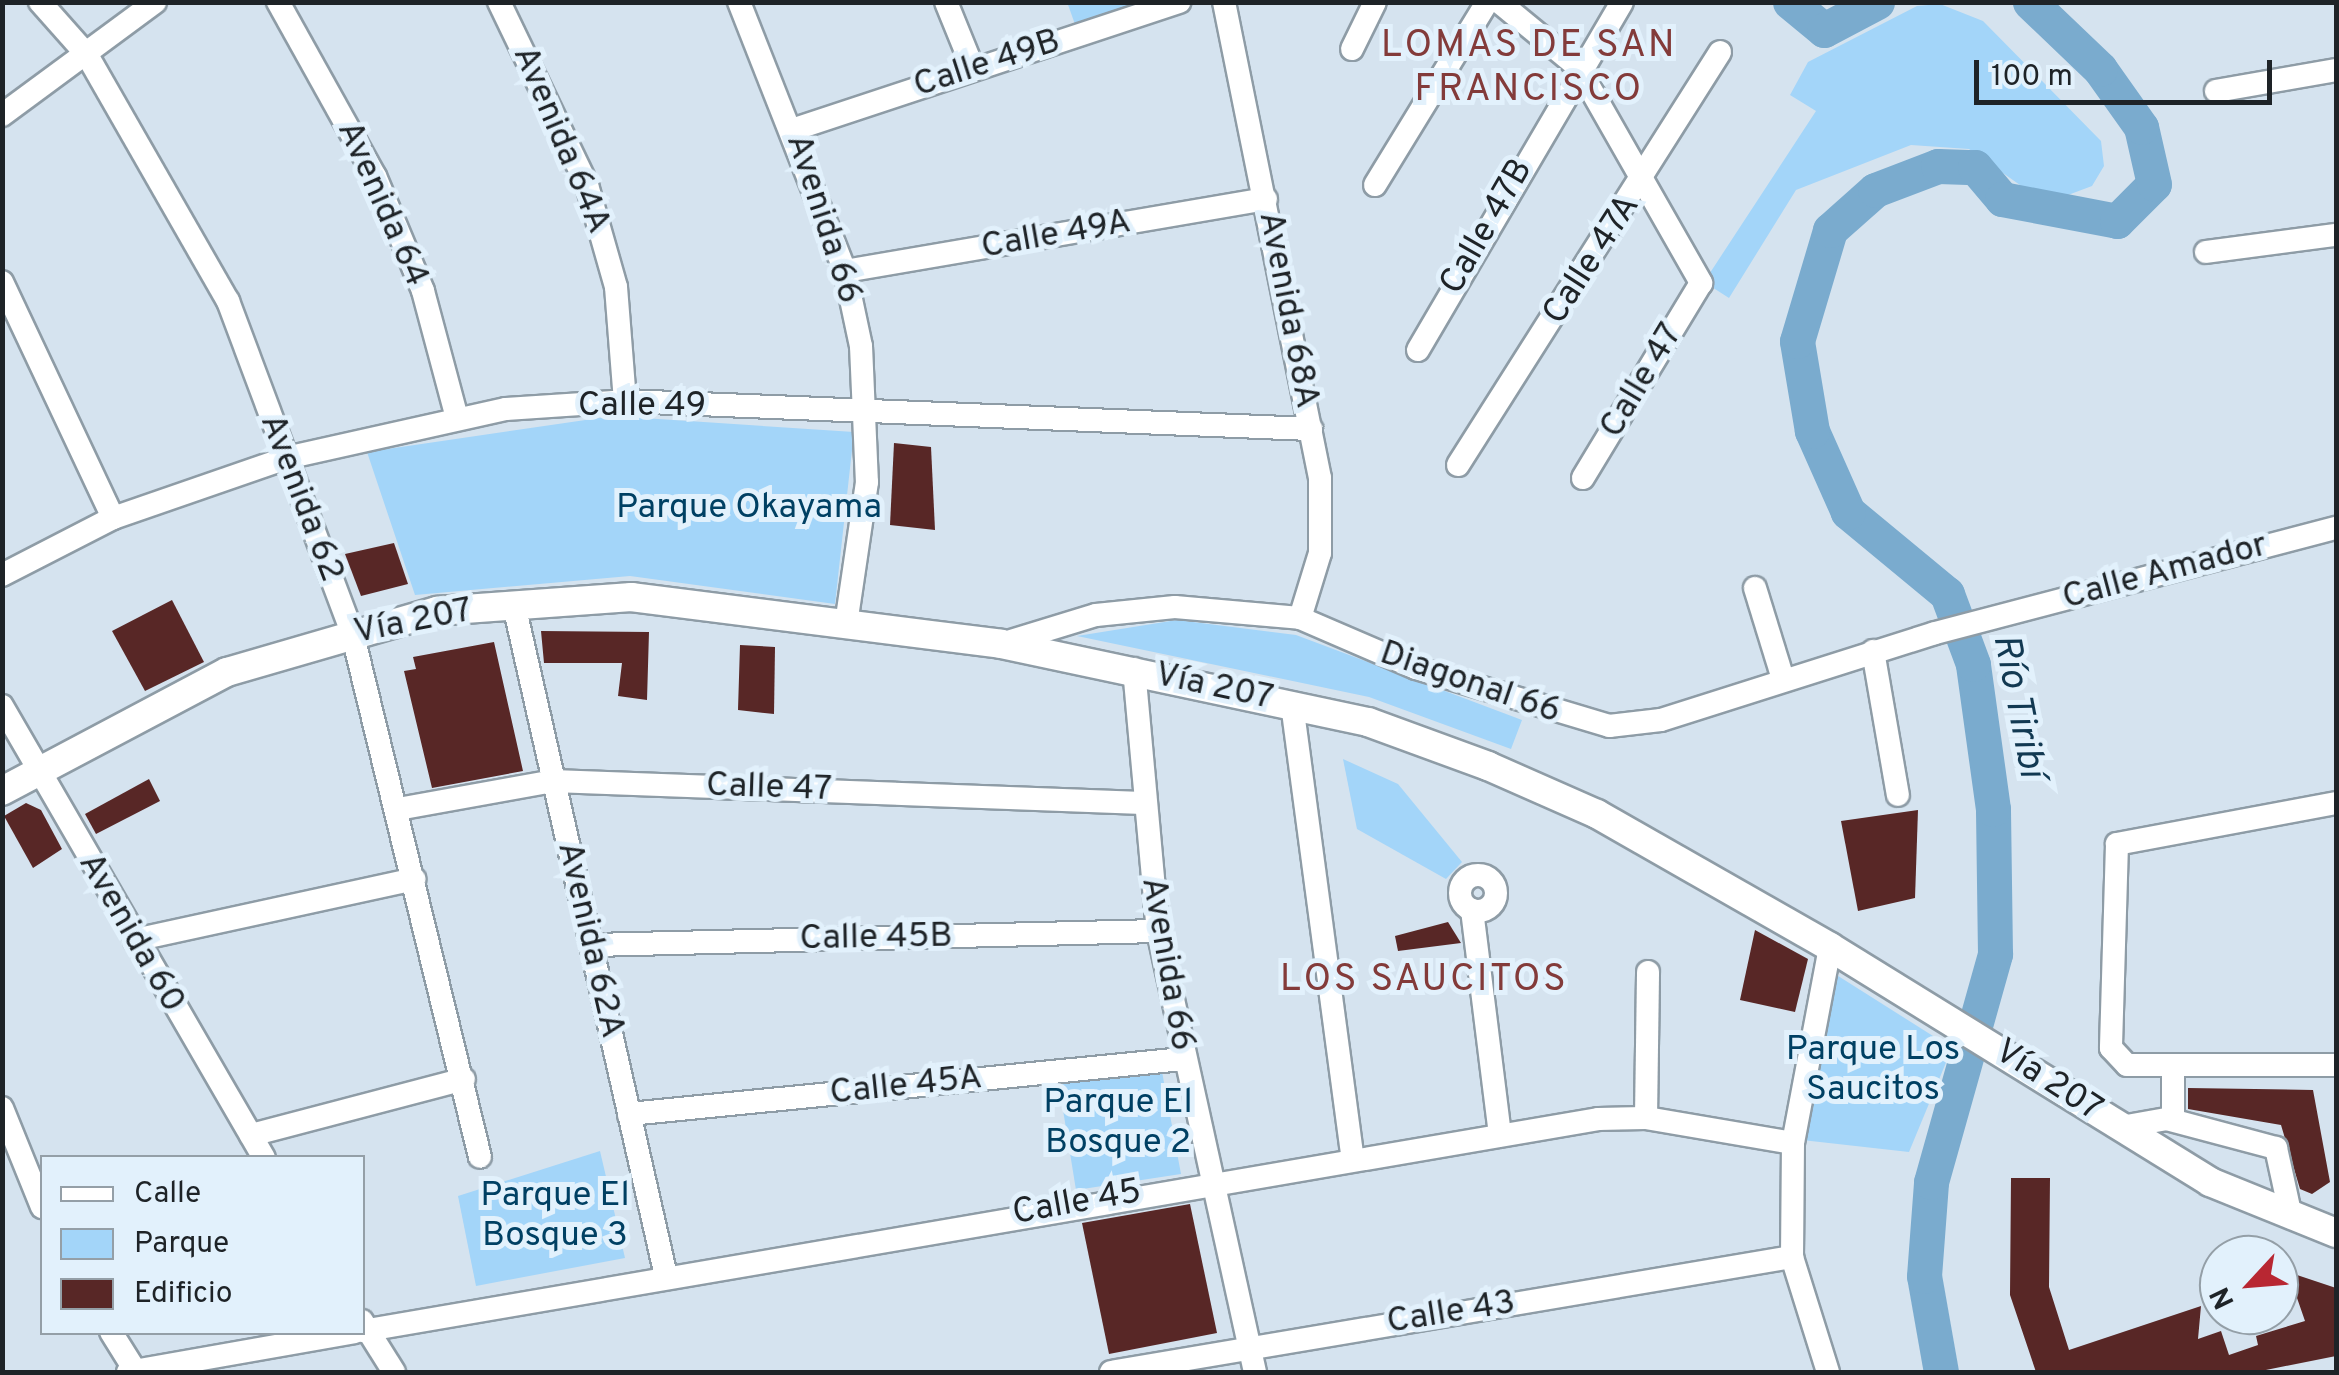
<!DOCTYPE html>
<html>
<head>
<meta charset="utf-8">
<style>
	body { margin:0 }
	#map { position:relative; width:2339px; height:1375px; overflow:hidden; background:#d5e3ef; font-family:Overpass,sans-serif }
	div>[style] { position:absolute }
	.green>* { inset:0; background:#a3d5f9 }
	.river>* { height:35px; margin:-17.5px; padding:0 17.5px; transform-origin:17.5px; border-radius:17.5px; background:#7aabce }
	.building>* { inset:0; background:#582726 }
	.roads { filter:drop-shadow(2px 0 #8e9ca6) drop-shadow(-2px 0 #8e9ca6) drop-shadow(0 2px #8e9ca6) drop-shadow(0 -2px #8e9ca6) }
	.minor>* { height:22px; margin:-11px; padding:0 11px; transform-origin:11px; border-radius:11px; background:#fff }
	.minor>.ring { margin:-11px; padding:0; box-sizing:content-box; background:none; border:22px solid #fff; border-radius:50% }
	.major>* { height:28px; margin:-14px; padding:0 14px; transform-origin:14px; border-radius:14px; background:#fff }
	span { translate:-50% -50%; white-space:nowrap; text-align:center; line-height:1.15; -webkit-text-stroke:10px #e2f1fc; paint-order:stroke }
	.street-label { font-size:35px; color:#1e2327 }
	.park-label { font-size:35px; color:#004063 }
	.neighbourhood-label { font-size:38px; color:#833b3a; letter-spacing:2.5px }
	.water-label { font-size:38px; color:#123952; font-style:italic }
	.frame { position:absolute; inset:0; border:5px solid #1e2327; pointer-events:none }
	.legend { position:absolute; left:40px; top:1155px; width:325px; height:180px; box-sizing:border-box; background:#e2f1fc; border:2px solid #949fa7; margin:0; padding:12px 18px; list-style:none; font-size:30px; color:#1e2327 }
	.legend li { display:flex; align-items:center; gap:20px; height:50px }
	.legend b { width:50px; border:2px solid #949fa7 }
	.north { position:absolute; left:2199px; top:1235px; width:100px; height:100px; box-sizing:border-box; background:#e2f1fc; border:2px solid #949fa7; border-radius:50%; rotate:244deg; font-size:28px; font-weight:700; line-height:40px; text-align:center; color:#1e2327 }
	.north::after { content:''; display:block; margin:auto; width:35px; height:45px; background:#b82732; clip-path:polygon(50% 0,100% 100%,50% 72%,0 100%) }
	.scale { position:absolute; left:1974px; top:60px; width:298px; height:45px; box-sizing:border-box; border:5px solid #1e2327; border-top:0; padding-left:12px; font-size:30px; line-height:35px; white-space:nowrap; color:#1e2327; -webkit-text-stroke:8px #e2f1fc; paint-order:stroke }
</style>
</head>
<body>
<div id="map">
	<div class="green">
		<i style="clip-path:polygon(1067px 2px,1151px 3px,1076px 27px)"></i>
		<i style="clip-path:polygon(1940px 4px,1983px 21px,2101px 141px,2104px 166px,2092px 186px,2068px 195px,2027px 190px,1969px 149px,1911px 145px,1796px 190px,1729px 298px,1704px 282px,1816px 111px,1790px 95px,1808px 62px,1917px 6px)"></i>
		<i style="clip-path:polygon(613px 416px,854px 432px,835px 604px,630px 576px,415px 595px,367px 452px)"></i>
		<i style="clip-path:polygon(1177px 620px,1296px 635px,1522px 720px,1511px 749px,1369px 697px,1077px 636px)"></i>
		<i style="clip-path:polygon(1343px 759px,1398px 784px,1462px 862px,1446px 879px,1357px 829px)"></i>
		<i style="clip-path:polygon(1835px 974px,1952px 1048px,1909px 1152px,1802px 1140px)"></i>
		<i style="clip-path:polygon(1160px 1061px,1181px 1174px,1076px 1190px,1057px 1073px)"></i>
		<i style="clip-path:polygon(600px 1151px,625px 1258px,476px 1286px,458px 1196px)"></i>
	</div>
	<div class="river">
		<i style="left:1790px;top:2px;width:44px;rotate:39.5deg"></i>
		<i style="left:1824px;top:30px;width:60px;rotate:-27.8deg"></i>
		<i style="left:1941px;top:1372px;width:97px;rotate:-100deg"></i>
		<i style="left:1924px;top:1276px;width:94px;rotate:-85.7deg"></i>
		<i style="left:1931px;top:1182px;width:237px;rotate:-74.3deg"></i>
		<i style="left:1995px;top:954px;width:145px;rotate:-90.8deg"></i>
		<i style="left:1993px;top:809px;width:146px;rotate:-97.9deg"></i>
		<i style="left:1973px;top:664px;width:75px;rotate:-110.4deg"></i>
		<i style="left:1947px;top:594px;width:129px;rotate:-140.4deg"></i>
		<i style="left:1848px;top:512px;width:89px;rotate:-114deg"></i>
		<i style="left:1812px;top:431px;width:91px;rotate:-99.5deg"></i>
		<i style="left:1797px;top:341px;width:116px;rotate:-73.4deg"></i>
		<i style="left:1830px;top:230px;width:60px;rotate:-41.6deg"></i>
		<i style="left:1875px;top:190px;width:67px;rotate:-20.9deg"></i>
		<i style="left:1938px;top:166px;width:37px;rotate:2deg"></i>
		<i style="left:1975px;top:167px;width:42px;rotate:49.8deg"></i>
		<i style="left:2002px;top:199px;width:117px;rotate:10.8deg"></i>
		<i style="left:2117px;top:221px;width:52px;rotate:-45deg"></i>
		<i style="left:2154px;top:184px;width:58px;rotate:-102.8deg"></i>
		<i style="left:2141px;top:127px;width:71px;rotate:-125.3deg"></i>
		<i style="left:2100px;top:69px;width:97px;rotate:-136.3deg"></i>
	</div>
	<div class="building">
		<i style="clip-path:polygon(894px 443px,931px 447px,935px 530px,890px 525px)"></i>
		<i style="clip-path:polygon(394px 543px,408px 584px,361px 596px,345px 554px)"></i>
		<i style="clip-path:polygon(172px 600px,204px 662px,145px 691px,112px 631px)"></i>
		<i style="clip-path:polygon(541px 631px,649px 632px,647px 700px,618px 696px,622px 663px,544px 663px)"></i>
		<i style="clip-path:polygon(494px 642px,523px 771px,432px 788px,404px 671px,416px 669px,413px 657px)"></i>
		<i style="clip-path:polygon(740px 645px,775px 647px,774px 714px,738px 710px)"></i>
		<i style="clip-path:polygon(149px 779px,160px 801px,96px 834px,85px 814px)"></i>
		<i style="clip-path:polygon(26px 803px,41px 810px,62px 849px,33px 868px,4px 816px)"></i>
		<i style="clip-path:polygon(1918px 810px,1915px 898px,1858px 911px,1841px 821px)"></i>
		<i style="clip-path:polygon(1448px 922px,1461px 943px,1398px 951px,1395px 936px)"></i>
		<i style="clip-path:polygon(1755px 930px,1808px 959px,1795px 1012px,1740px 1000px)"></i>
		<i style="clip-path:polygon(2188px 1088px,2313px 1090px,2330px 1182px,2312px 1194px,2300px 1189px,2281px 1125px,2188px 1109px)"></i>
		<i style="clip-path:polygon(2011px 1178px,2050px 1178px,2049px 1287px,2069px 1350px,2201px 1306px,2198px 1339px,2221px 1331px,2229px 1355px,2258px 1345px,2256px 1336px,2305px 1321px,2288px 1272px,2336px 1288px,2336px 1356px,2256px 1372px,2036px 1372px,2010px 1295px)"></i>
		<i style="clip-path:polygon(1190px 1204px,1217px 1333px,1109px 1354px,1082px 1223px)"></i>
	</div>
	<div class="roads">
		<div class="minor">
			<i style="left:40px;top:2px;width:71px;rotate:48.4deg"></i>
			<i style="left:87px;top:55px;width:284px;rotate:60.2deg"></i>
			<i style="left:228px;top:301px;width:353px;rotate:69.5deg"></i>
			<i style="left:352px;top:632px;width:540px;rotate:76.3deg"></i>
			<i style="left:278px;top:2px;width:199px;rotate:60.9deg"></i>
			<i style="left:375px;top:176px;width:125px;rotate:67.3deg"></i>
			<i style="left:423px;top:291px;width:131px;rotate:75deg"></i>
			<i style="left:499px;top:2px;width:203px;rotate:64.3deg"></i>
			<i style="left:587px;top:185px;width:106px;rotate:74.1deg"></i>
			<i style="left:616px;top:287px;width:114px;rotate:85.5deg"></i>
			<i style="left:739px;top:2px;width:289px;rotate:68.5deg"></i>
			<i style="left:845px;top:271px;width:77px;rotate:78deg"></i>
			<i style="left:861px;top:346px;width:136px;rotate:87.5deg"></i>
			<i style="left:867px;top:482px;width:144px;rotate:98.4deg"></i>
			<i style="left:946px;top:2px;width:69px;rotate:67.9deg"></i>
			<i style="left:1224px;top:2px;width:486px;rotate:78.6deg"></i>
			<i style="left:1320px;top:478px;width:75px;rotate:90deg"></i>
			<i style="left:1320px;top:553px;width:68px;rotate:107.1deg"></i>
			<i style="left:1499px;top:2px;width:102px;rotate:39.4deg"></i>
			<i style="left:1578px;top:67px;width:249px;rotate:60.3deg"></i>
			<i style="left:1701px;top:283px;width:228px;rotate:121.2deg"></i>
			<i style="left:1352px;top:49px;width:52px;rotate:-63.9deg"></i>
			<i style="left:2216px;top:91px;width:122px;rotate:-9.9deg"></i>
			<i style="left:2px;top:115px;width:190px;rotate:-36.4deg"></i>
			<i style="left:795px;top:129px;width:405px;rotate:-18.3deg"></i>
			<i style="left:1375px;top:185px;width:215px;rotate:-58.5deg"></i>
			<i style="left:2206px;top:252px;width:131px;rotate:-7.5deg"></i>
			<i style="left:845px;top:271px;width:427px;rotate:-9.7deg"></i>
			<i style="left:2px;top:282px;width:261px;rotate:64.8deg"></i>
			<i style="left:1418px;top:350px;width:403px;rotate:-59.6deg"></i>
			<i style="left:1458px;top:465px;width:489px;rotate:-57.6deg"></i>
			<i style="left:2px;top:575px;width:125px;rotate:-27.2deg"></i>
			<i style="left:113px;top:518px;width:183px;rotate:-19.1deg"></i>
			<i style="left:286px;top:458px;width:225px;rotate:-12.6deg"></i>
			<i style="left:506px;top:409px;width:119px;rotate:-3.8deg"></i>
			<i style="left:625px;top:401px;width:687px;rotate:2.34deg"></i>
			<i style="left:1755px;top:588px;width:95px;rotate:72.9deg"></i>
			<i style="left:514px;top:605px;width:688px;rotate:77.24deg"></i>
			<i style="left:1001px;top:644px;width:99px;rotate:-17deg"></i>
			<i style="left:1096px;top:615px;width:79px;rotate:-5.8deg"></i>
			<i style="left:1175px;top:607px;width:125px;rotate:5deg"></i>
			<i style="left:1300px;top:618px;width:126px;rotate:23.3deg"></i>
			<i style="left:1416px;top:668px;width:202px;rotate:16.7deg"></i>
			<i style="left:1609px;top:726px;width:52px;rotate:-6.6deg"></i>
			<i style="left:1661px;top:720px;width:287px;rotate:-17.6deg"></i>
			<i style="left:1935px;top:633px;width:415px;rotate:-14.7deg"></i>
			<i style="left:1873px;top:651px;width:146px;rotate:80.2deg"></i>
			<i style="left:1134px;top:669px;width:263px;rotate:84.8deg"></i>
			<i style="left:1158px;top:931px;width:452px;rotate:77.6deg"></i>
			<i style="left:1292px;top:704px;width:459px;rotate:82.4deg"></i>
			<i style="left:2px;top:706px;width:522px;rotate:59.9deg"></i>
			<i style="left:2336px;top:803px;width:223px;rotate:169.4deg"></i>
			<i style="left:2117px;top:844px;width:204px;rotate:91.7deg"></i>
			<i style="left:2111px;top:1048px;width:23px;rotate:47deg"></i>
			<i style="left:2127px;top:1065px;width:209px"></i>
			<i style="left:398px;top:809px;width:158px;rotate:-10.2deg"></i>
			<i style="left:553px;top:781px;width:590px;rotate:2.14deg"></i>
			<i class="ring" style="left:1460px;top:875px;width:14px;height:14px"></i>
			<i style="left:1472px;top:910px;width:227px;rotate:82.9deg"></i>
			<i style="left:135px;top:940px;width:286px;rotate:-12.3deg"></i>
			<i style="left:593px;top:945px;width:565px;rotate:-1.42deg"></i>
			<i style="left:2173px;top:1067px;width:53px;rotate:90deg"></i>
			<i style="left:2px;top:1108px;width:107px;rotate:68deg"></i>
			<i style="left:629px;top:1114px;width:557px;rotate:-5.67deg"></i>
			<i style="left:1646px;top:1118px;width:146px;rotate:-89.2deg"></i>
			<i style="left:2121px;top:1127px;width:47px;rotate:-9.9deg"></i>
			<i style="left:2167px;top:1119px;width:113px;rotate:14.9deg"></i>
			<i style="left:2276px;top:1148px;width:71px;rotate:77.7deg"></i>
			<i style="left:251px;top:1135px;width:220px;rotate:-14.7deg"></i>
			<i style="left:362px;top:1321px;width:60px;rotate:57.9deg"></i>
			<i style="left:362px;top:1331px;width:1254px;rotate:-9.73deg"></i>
			<i style="left:1598px;top:1119px;width:48px;rotate:-1.2deg"></i>
			<i style="left:1646px;top:1118px;width:149px;rotate:9.7deg"></i>
			<i style="left:111px;top:1332px;width:47px;rotate:58deg"></i>
			<i style="left:128px;top:1372px;width:230px;rotate:-10deg"></i>
			<i style="left:1111px;top:1372px;width:691px;rotate:-9.59deg"></i>
			<i style="left:1828px;top:1372px;width:121px;rotate:-107.4deg"></i>
			<i style="left:1792px;top:1257px;width:114px;rotate:-89.5deg"></i>
			<i style="left:1793px;top:1143px;width:199px;rotate:-79.3deg"></i>
		</div>
		<div class="major">
			<i style="left:2px;top:791px;width:255px;rotate:-27.9deg"></i>
			<i style="left:227px;top:672px;width:219px;rotate:-16.2deg"></i>
			<i style="left:437px;top:611px;width:195px;rotate:-4.1deg"></i>
			<i style="left:631px;top:597px;width:373px;rotate:7.2deg"></i>
			<i style="left:1001px;top:644px;width:375px;rotate:12deg"></i>
			<i style="left:1368px;top:722px;width:128px;rotate:20.1deg"></i>
			<i style="left:1488px;top:766px;width:119px;rotate:23.8deg"></i>
			<i style="left:1597px;top:814px;width:268px;rotate:29.7deg"></i>
			<i style="left:1830px;top:947px;width:447px;rotate:31.7deg"></i>
			<i style="left:2210px;top:1182px;width:136px;rotate:22deg"></i>
		</div>
	</div>
	<div class="street-label">
		<span style="left:987px;top:64px;rotate:-18deg">Calle 49B</span>
		<span style="left:561px;top:140px;rotate:67deg">Avenida 64A</span>
		<span style="left:382px;top:204px;rotate:66deg">Avenida 64</span>
		<span style="left:823px;top:219px;rotate:72deg">Avenida 66</span>
		<span style="left:1487px;top:227px;rotate:-60deg">Calle 47B</span>
		<span style="left:1056px;top:235px;rotate:-10deg">Calle 49A</span>
		<span style="left:1592px;top:260px;rotate:-57deg">Calle 47A</span>
		<span style="left:1288px;top:310px;rotate:79deg">Avenida 68A</span>
		<span style="left:1642px;top:381px;rotate:-59deg">Calle 47</span>
		<span style="left:642px;top:406px">Calle 49</span>
		<span style="left:301px;top:498px;rotate:69deg">Avenida 62</span>
		<span style="left:2165px;top:572px;rotate:-15deg">Calle Amador</span>
		<span style="left:413px;top:622px;rotate:-11deg">Vía 207</span>
		<span style="left:1470px;top:683px;rotate:19deg">Diagonal 66</span>
		<span style="left:1214px;top:687px;rotate:12deg">Vía 207</span>
		<span style="left:769px;top:788px;rotate:2deg">Calle 47</span>
		<span style="left:131px;top:933px;rotate:60deg">Avenida 60</span>
		<span style="left:876px;top:938px;rotate:-1deg">Calle 45B</span>
		<span style="left:590px;top:940px;rotate:77deg">Avenida 62A</span>
		<span style="left:1167px;top:964px;rotate:80deg">Avenida 66</span>
		<span style="left:2048px;top:1081px;rotate:33deg">Vía 207</span>
		<span style="left:906px;top:1086px;rotate:-6deg">Calle 45A</span>
		<span style="left:1077px;top:1203px;rotate:-10deg">Calle 45</span>
		<span style="left:1451px;top:1313px;rotate:-9deg">Calle 43</span>
	</div>
	<div class="park-label">
		<span style="left:749px;top:508px">Parque Okayama</span>
		<span style="left:1873px;top:1070px">Parque Los<br>Saucitos</span>
		<span style="left:1118px;top:1123px">Parque El<br>Bosque 2</span>
		<span style="left:555px;top:1216px">Parque El<br>Bosque 3</span>
	</div>
	<div class="neighbourhood-label">
		<span style="left:1529px;top:69px">LOMAS DE SAN<br>FRANCISCO</span>
		<span style="left:1424px;top:981px">LOS SAUCITOS</span>
	</div>
	<div class="water-label">
		<span style="left:2017px;top:706px;rotate:79deg">Río Tiribí</span>
	</div>
	<div class="frame"></div>
	<ul class="legend">
	<li><b style="height:12px;background:#fff"></b>Calle</li>
	<li><b style="height:28px;background:#a3d5f9"></b>Parque</li>
	<li><b style="height:28px;background:#582726"></b>Edificio</li>
	</ul>
	<div class="north">N</div>
	<div class="scale">100 m</div>
</div>
</body>
</html>
